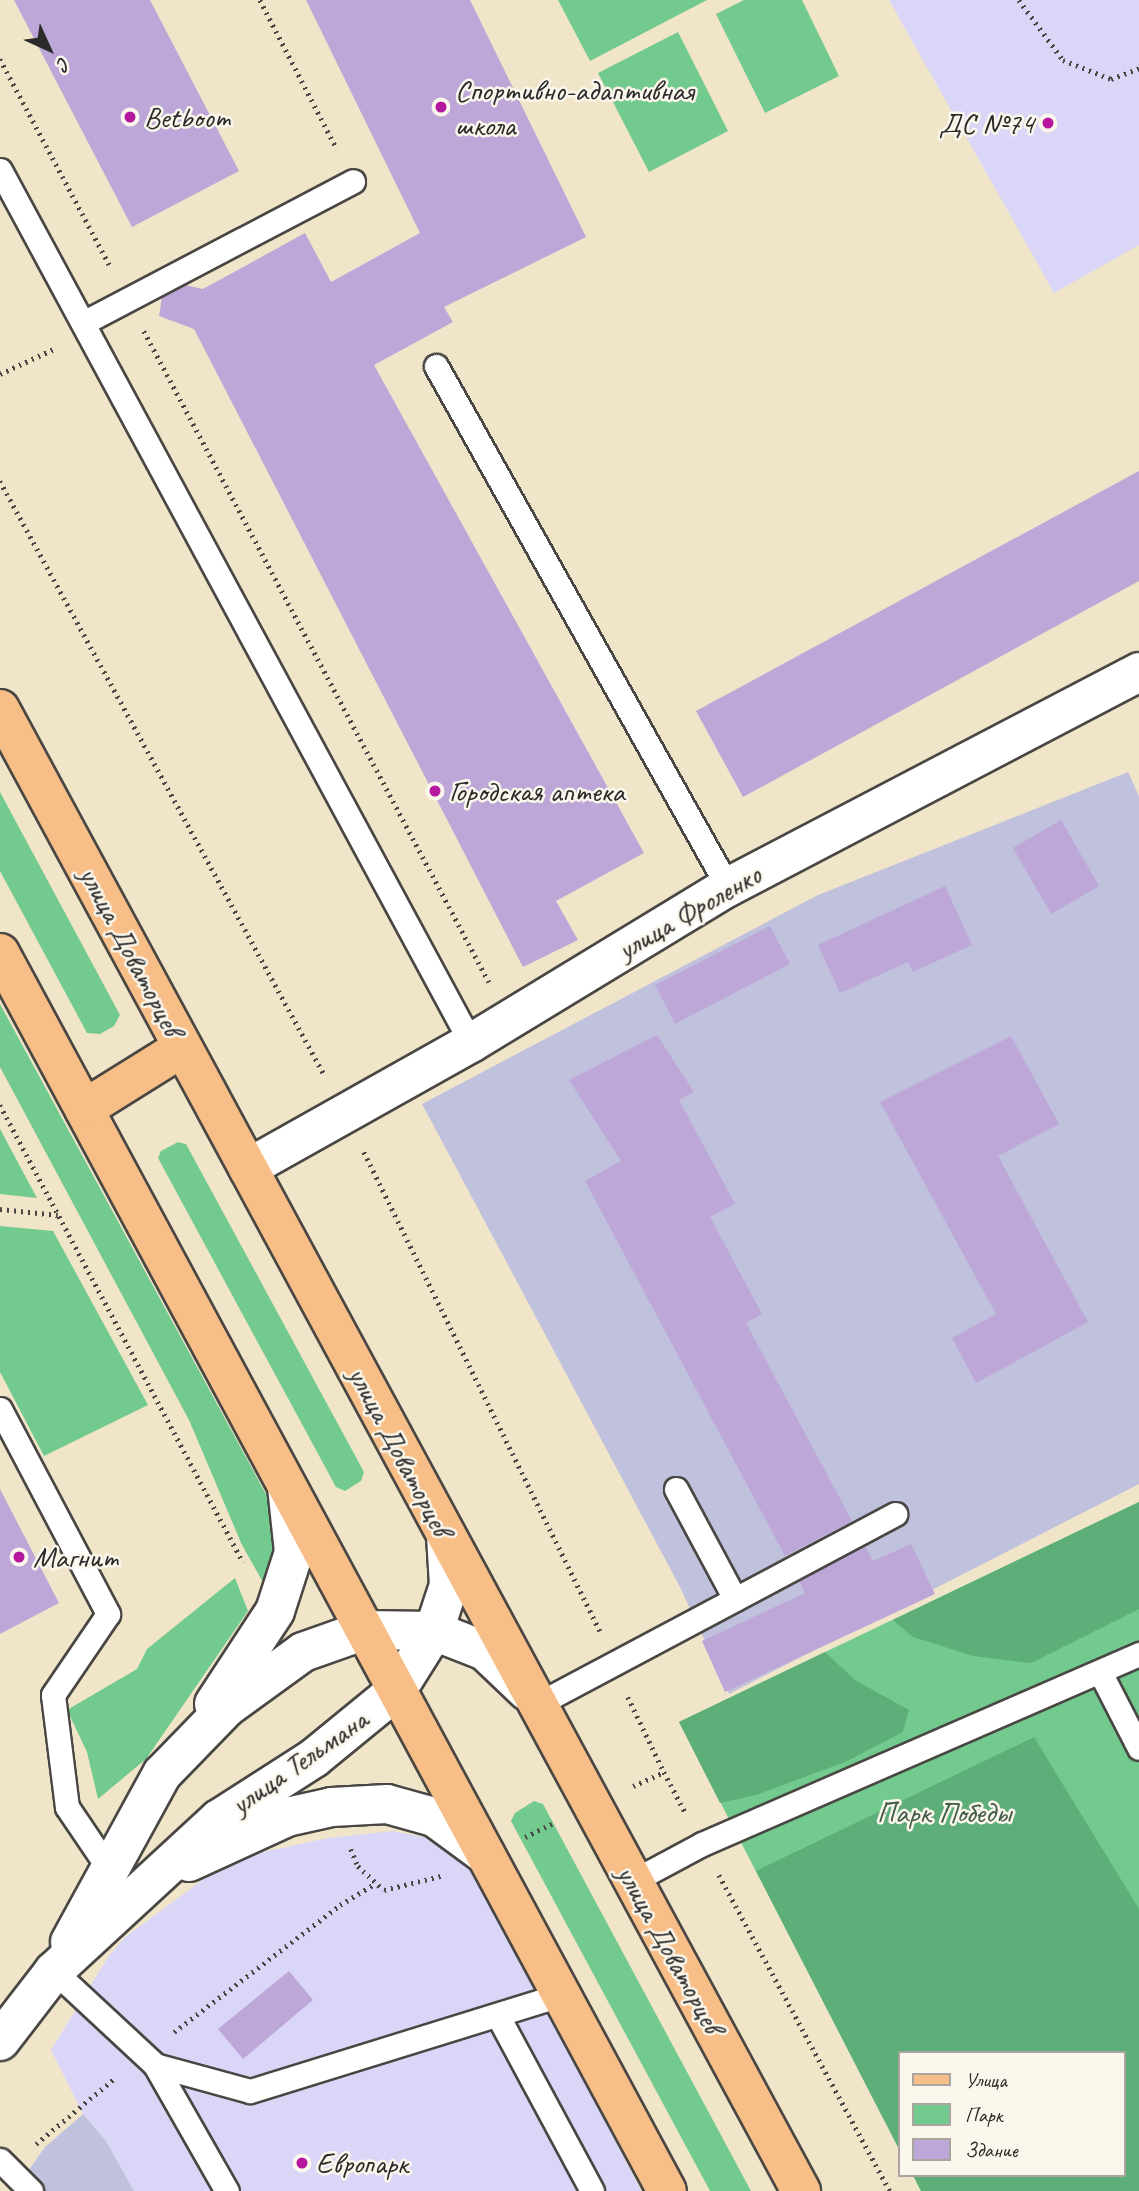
<!DOCTYPE html>
<html>
<head>
<meta charset="utf-8">
<style>
	body { margin:0 }
	#map { position:relative; width:1139px; height:2191px; overflow:hidden; background:#f1e5c9; font-family:Caveat,sans-serif }
	div>[style] { position:absolute }
	.built>* { inset:0; background:#dad6f7 }
	.industrial>* { inset:0; background:#c0c2dd }
	.green>* { inset:0; background:#73ca8f }
	.forest>* { inset:0; background:#5eae7a }
	.building>* { inset:0; background:#bda7d8 }
	.path>* { height:4.5px; margin-top:-2.25px; transform-origin:0; background:repeating-linear-gradient(90deg,#494743 0 2px,transparent 0 7px) }
	.roads { filter:drop-shadow(2px 0 #494743) drop-shadow(-2px 0 #494743) drop-shadow(0 2px #494743) drop-shadow(0 -2px #494743) }
	.service>* { height:23px; margin:-11.5px; padding:0 11.5px; transform-origin:11.5px; border-radius:11.5px; background:#fff }
	.minor>* { height:38px; margin:-19px; padding:0 19px; transform-origin:19px; border-radius:19px; background:#fff }
	.tertiary>* { height:38px; margin:-19px; padding:0 19px; transform-origin:19px; border-radius:19px; background:#fff }
	.primary>* { height:38px; margin:-19px; padding:0 19px; transform-origin:19px; border-radius:19px; background:#f7be87 }
	.dots>* { width:19px; height:19px; translate:-50% -50%; box-sizing:border-box; border:4px solid #fbf7ec; border-radius:50% }
	span { translate:-50% -50%; white-space:nowrap; text-align:center; line-height:1.15; -webkit-text-stroke:5px #fbf7ec; paint-order:stroke }
	.poi-label { font-size:30px; color:#2b2b2b }
	.left { translate:0 -50%; text-align:left }
	.right { translate:-100% -50%; text-align:right }
	.street-label { font-size:30px; color:#2b2b2b }
	.park-label { font-size:30px; color:#415b49 }
	.legend { position:absolute; left:898px; top:2051px; width:228px; height:126px; box-sizing:border-box; background:#fbf7ec; border:2px solid #a8a59f; margin:0; padding:9px 12px; list-style:none; font-size:21px; color:#2b2b2b }
	.legend li { display:flex; align-items:center; gap:14px; height:35px }
	.legend b { width:35px; border:2px solid #a8a59f }
	.north { position:absolute; left:14px; top:14px; width:70px; height:70px; -webkit-text-stroke:5px #fbf7ec; paint-order:stroke; rotate:135deg; font-size:19px; font-weight:700; line-height:28px; text-align:center; color:#2b2b2b }
	.north::after { content:''; display:block; margin:auto; width:24px; height:32px; background:#2b2b2b; clip-path:polygon(50% 0,100% 100%,50% 72%,0 100%) }
</style>
</head>
<body>
<div id="map">
	<div class="built">
		<i style="clip-path:polygon(889px 0,1139px 0,1139px 245px,1054px 293px)"></i>
		<i style="clip-path:polygon(393px 1831px,433px 1839px,459px 1857px,488px 1891px,641px 2191px,134px 2191px,106px 2141px,83px 2114px,51px 2050px,108px 1957px,124px 1938px,205px 1878px,259px 1853px,328px 1838px)"></i>
	</div>
	<div class="industrial">
		<i style="clip-path:polygon(1128px 772px,1139px 796px,1139px 1484px,729px 1694px,680px 1587px,422px 1104px,818px 895px)"></i>
		<i style="clip-path:polygon(83px 2114px,106px 2141px,134px 2191px,14px 2191px,45px 2147px)"></i>
	</div>
	<div class="green">
		<i style="clip-path:polygon(558px 0,707px 0,590px 61px)"></i>
		<i style="clip-path:polygon(744px 0,802px 0,839px 76px,765px 113px,716px 14px)"></i>
		<i style="clip-path:polygon(678px 32px,728px 131px,649px 172px,598px 73px)"></i>
		<i style="clip-path:polygon(0 792px,120px 1015px,114px 1026px,100px 1034px,87px 1033px,0 871px)"></i>
		<i style="clip-path:polygon(0 1004px,274px 1509px,279px 1552px,268px 1591px,242px 1545px,189px 1420px,0 1067px)"></i>
		<i style="clip-path:polygon(0 1129px,37px 1198px,0 1194px)"></i>
		<i style="clip-path:polygon(178px 1142px,186px 1144px,364px 1472px,361px 1481px,345px 1491px,336px 1487px,158px 1158px,161px 1151px)"></i>
		<i style="clip-path:polygon(0 1226px,53px 1231px,148px 1405px,44px 1456px,0 1372px)"></i>
		<i style="clip-path:polygon(1139px 1502px,1139px 2191px,921px 2191px,913px 2175px,1123px 2175px,1123px 2053px,899px 2053px,899px 2149px,679px 1722px)"></i>
		<i style="clip-path:polygon(235px 1578px,248px 1611px,146px 1759px,98px 1799px,87px 1752px,67px 1710px,137px 1669px,147px 1649px)"></i>
		<i style="clip-path:polygon(534px 1801px,543px 1804px,751px 2191px,710px 2191px,511px 1821px,515px 1813px)"></i>
	</div>
	<div class="forest">
		<i style="clip-path:polygon(1139px 1502px,1139px 1609px,1031px 1663px,973px 1656px,913px 1637px,893px 1620px)"></i>
		<i style="clip-path:polygon(825px 1652px,855px 1680px,909px 1710px,903px 1732px,845px 1762px,756px 1795px,720px 1803px,679px 1722px)"></i>
		<i style="clip-path:polygon(1034px 1737px,1139px 1909px,1139px 2191px,921px 2191px,913px 2175px,1123px 2175px,1123px 2053px,899px 2053px,899px 2149px,756px 1871px)"></i>
	</div>
	<div class="building">
		<i style="clip-path:polygon(14px 0,150px 0,239px 171px,132px 227px)"></i>
		<i style="clip-path:polygon(306px 0,470px 0,586px 237px,444px 307px,453px 322px,374px 365px,644px 853px,556px 901px,578px 940px,523px 967px,194px 329px,159px 316px,162px 297px,185px 285px,203px 289px,305px 233px,331px 282px,420px 233px)"></i>
		<i style="clip-path:polygon(1139px 471px,1139px 581px,743px 797px,696px 711px)"></i>
		<i style="clip-path:polygon(1061px 820px,1099px 886px,1051px 914px,1013px 848px)"></i>
		<i style="clip-path:polygon(945px 886px,972px 945px,913px 972px,908px 962px,840px 993px,818px 945px)"></i>
		<i style="clip-path:polygon(770px 926px,790px 964px,675px 1024px,655px 985px)"></i>
		<i style="clip-path:polygon(657px 1035px,694px 1092px,679px 1100px,735px 1204px,710px 1217px,762px 1314px,746px 1323px,852px 1521px,785px 1556px,585px 1181px,621px 1161px,569px 1080px)"></i>
		<i style="clip-path:polygon(1011px 1036px,1059px 1124px,998px 1156px,1088px 1322px,976px 1383px,952px 1338px,996px 1314px,880px 1102px)"></i>
		<i style="clip-path:polygon(0 1489px,59px 1603px,0 1634px)"></i>
		<i style="clip-path:polygon(911px 1544px,935px 1594px,725px 1692px,702px 1641px,805px 1593px,799px 1581px,865px 1546px,873px 1561px)"></i>
		<i style="clip-path:polygon(289px 1971px,313px 2000px,243px 2059px,218px 2029px)"></i>
	</div>
	<div class="path">
		<i style="left:260px;top:0;width:168px;rotate:62.7deg"></i>
		<i style="left:1019px;top:0;width:74px;rotate:53.7deg"></i>
		<i style="left:1063px;top:60px;width:52px;rotate:21.6deg"></i>
		<i style="left:1111px;top:79px;width:30px;rotate:-21deg"></i>
		<i style="left:0;top:59px;width:237px;rotate:62deg"></i>
		<i style="left:144px;top:331px;width:737px;rotate:62.08deg"></i>
		<i style="left:0;top:374px;width:62px;rotate:-24.9deg"></i>
		<i style="left:0;top:481px;width:678px;rotate:61.36deg"></i>
		<i style="left:0;top:1105px;width:518px;rotate:62deg"></i>
		<i style="left:364px;top:1152px;width:534px;rotate:63.77deg"></i>
		<i style="left:0;top:1209px;width:58px;rotate:5.9deg"></i>
		<i style="left:628px;top:1697px;width:83px;rotate:64.4deg"></i>
		<i style="left:633px;top:1786px;width:34px;rotate:-24deg"></i>
		<i style="left:664px;top:1772px;width:45px;rotate:62.3deg"></i>
		<i style="left:525px;top:1837px;width:30px;rotate:-26deg"></i>
		<i style="left:351px;top:1849px;width:18px;rotate:68deg"></i>
		<i style="left:358px;top:1866px;width:35px;rotate:43deg"></i>
		<i style="left:384px;top:1890px;width:59px;rotate:-13.8deg"></i>
		<i style="left:719px;top:1875px;width:359px;rotate:61.6deg"></i>
		<i style="left:174px;top:2032px;width:209px;rotate:-37.4deg"></i>
		<i style="left:340px;top:1905px;width:42px;rotate:-31.4deg"></i>
		<i style="left:36px;top:2144px;width:103px;rotate:-39.9deg"></i>
	</div>
	<div class="roads">
		<div class="service">
			<i style="left:0;top:170px;width:992px;rotate:61.65deg"></i>
			<i style="left:83px;top:323px;width:305px;rotate:-27.7deg"></i>
			<i style="left:436px;top:366px;width:597px;rotate:60.73deg"></i>
			<i style="left:0;top:1409px;width:232px;rotate:62.2deg"></i>
			<i style="left:108px;top:1614px;width:98px;rotate:124.2deg"></i>
			<i style="left:53px;top:1695px;width:113px;rotate:82.9deg"></i>
			<i style="left:67px;top:1807px;width:75px;rotate:55.9deg"></i>
			<i style="left:676px;top:1489px;width:125px;rotate:61.8deg"></i>
			<i style="left:1101px;top:1674px;width:83px;rotate:62.8deg"></i>
			<i style="left:536px;top:1705px;width:407px;rotate:-28deg"></i>
			<i style="left:635px;top:1880px;width:76px;rotate:-28.2deg"></i>
			<i style="left:702px;top:1844px;width:477px;rotate:-23.5deg"></i>
			<i style="left:54px;top:1971px;width:138px;rotate:42.9deg"></i>
			<i style="left:155px;top:2065px;width:145px;rotate:60.3deg"></i>
			<i style="left:499px;top:2018px;width:196px;rotate:61.7deg"></i>
			<i style="left:155px;top:2065px;width:98px;rotate:15.3deg"></i>
			<i style="left:250px;top:2091px;width:325px;rotate:-17.2deg"></i>
			<i style="left:0;top:2160px;width:44px;rotate:45deg"></i>
		</div>
		<div class="minor">
			<i style="left:248px;top:1168px;width:256px;rotate:-29.3deg"></i>
			<i style="left:471px;top:1043px;width:301px;rotate:-31.3deg"></i>
			<i style="left:728px;top:887px;width:464px;rotate:-27.6deg"></i>
		</div>
		<div class="tertiary">
			<i style="left:214px;top:1704px;width:111px;rotate:-56.7deg"></i>
			<i style="left:275px;top:1611px;width:62px;rotate:-72.1deg"></i>
			<i style="left:294px;top:1552px;width:66px;rotate:-96.1deg"></i>
			<i style="left:189px;top:1862px;width:108px;rotate:-24.7deg"></i>
			<i style="left:287px;top:1817px;width:46px;rotate:-12.5deg"></i>
			<i style="left:332px;top:1807px;width:55px;rotate:-3.1deg"></i>
			<i style="left:387px;top:1804px;width:49px;rotate:15.5deg"></i>
			<i style="left:434px;top:1817px;width:64px;rotate:36.2deg"></i>
			<i style="left:70px;top:1942px;width:192px;rotate:-61.3deg"></i>
			<i style="left:162px;top:1774px;width:92px;rotate:-45.9deg"></i>
			<i style="left:226px;top:1708px;width:95px;rotate:-36deg"></i>
			<i style="left:303px;top:1652px;width:66px;rotate:-19.5deg"></i>
			<i style="left:365px;top:1630px;width:69px;rotate:0.8deg"></i>
			<i style="left:434px;top:1631px;width:55px;rotate:21.4deg"></i>
			<i style="left:485px;top:1651px;width:58px;rotate:43.6deg"></i>
			<i style="left:0;top:2041px;width:88px;rotate:-52.4deg"></i>
			<i style="left:54px;top:1971px;width:224px;rotate:-42.7deg"></i>
			<i style="left:219px;top:1819px;width:113px;rotate:-32.7deg"></i>
			<i style="left:314px;top:1758px;width:107px;rotate:-39.3deg"></i>
			<i style="left:397px;top:1690px;width:70px;rotate:-57.9deg"></i>
			<i style="left:434px;top:1631px;width:48px;rotate:-71.9deg"></i>
			<i style="left:449px;top:1585px;width:49px;rotate:-93.5deg"></i>
		</div>
		<div class="primary">
			<i style="left:0;top:709px;width:1685px;rotate:61.61deg"></i>
			<i style="left:0;top:953px;width:1406px;rotate:61.69deg"></i>
			<i style="left:84px;top:1109px;width:115px;rotate:-31.9deg"></i>
		</div>
	</div>
	<div class="dots">
		<i style="left:441px;top:107px;background:#b5179e"></i>
		<i style="left:130px;top:117px;background:#b5179e"></i>
		<i style="left:1048px;top:123px;background:#b5179e"></i>
		<i style="left:435px;top:791px;background:#b5179e"></i>
		<i style="left:19px;top:1557px;background:#b5179e"></i>
		<i style="left:302px;top:2163px;background:#b5179e"></i>
	</div>
	<div class="poi-label">
		<span class="left" style="left:455px;top:107px">Спортивно-адаптивная<br>школа</span>
		<span class="left" style="left:144px;top:117px">Betboom</span>
		<span class="right" style="left:1034px;top:123px">ДС №74</span>
		<span class="left" style="left:449px;top:791px">Городская аптека</span>
		<span class="left" style="left:33px;top:1557px">Магнит</span>
		<span class="left" style="left:316px;top:2163px">Европарк</span>
	</div>
	<div class="street-label">
		<span style="left:689px;top:912px;rotate:-30deg">улица Фроленко</span>
		<span style="left:131px;top:951px;rotate:62deg">улица Доваторцев</span>
		<span style="left:400px;top:1451px;rotate:62deg">улица Доваторцев</span>
		<span style="left:299px;top:1762px;rotate:-35deg">улица Тельмана</span>
		<span style="left:670px;top:1949px;rotate:61deg">улица Доваторцев</span>
	</div>
	<div class="park-label">
		<span style="left:944px;top:1812px">Парк Победы</span>
	</div>
	<ul class="legend">
	<li><b style="height:9px;background:#f7be87"></b>Улица</li>
	<li><b style="height:19px;background:#73ca8f"></b>Парк</li>
	<li><b style="height:19px;background:#bda7d8"></b>Здание</li>
	</ul>
	<div class="north">С</div>
</div>
</body>
</html>
